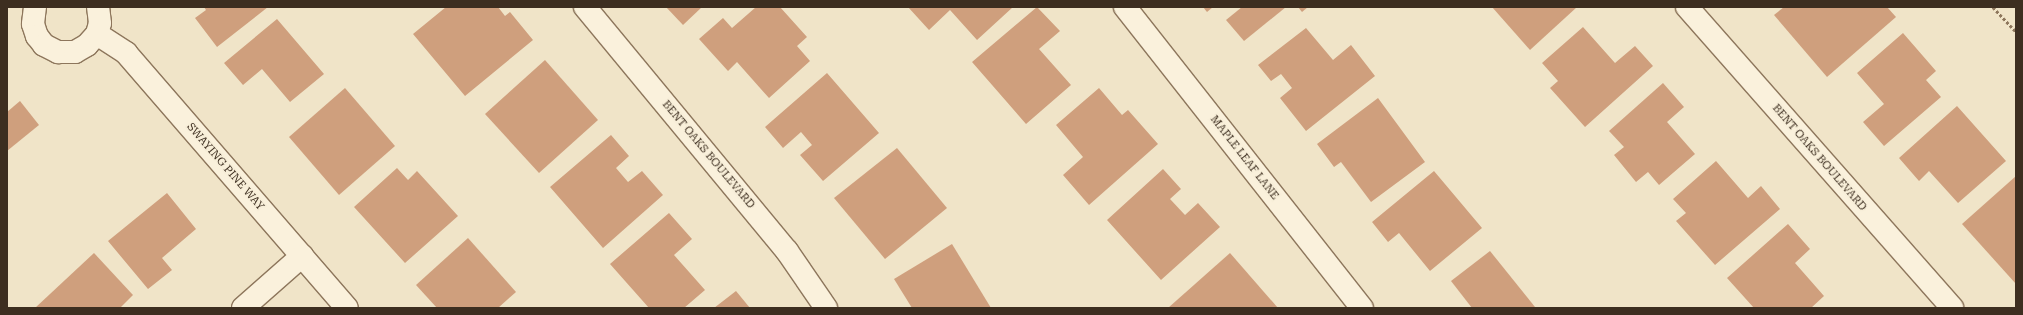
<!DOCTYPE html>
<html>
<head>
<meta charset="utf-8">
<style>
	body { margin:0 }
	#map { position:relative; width:2023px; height:315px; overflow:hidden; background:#f0e4c8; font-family:"Roboto Serif",serif }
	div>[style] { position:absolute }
	.building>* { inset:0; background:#cf9f7d }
	.path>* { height:2.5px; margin-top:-1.25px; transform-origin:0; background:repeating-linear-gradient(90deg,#8d765c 0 3px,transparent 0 5px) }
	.roads { filter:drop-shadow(1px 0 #8d765c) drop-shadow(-1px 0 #8d765c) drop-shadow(0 1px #8d765c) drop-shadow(0 -1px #8d765c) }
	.street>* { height:22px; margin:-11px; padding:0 11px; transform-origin:11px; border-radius:11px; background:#faf1dc }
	span { translate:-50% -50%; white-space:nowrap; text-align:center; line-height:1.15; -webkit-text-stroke:3px #f7eed8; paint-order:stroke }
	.street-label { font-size:11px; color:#3d2e20 }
	.frame { position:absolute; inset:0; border:8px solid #3d2e20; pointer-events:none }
</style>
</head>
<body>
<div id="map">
	<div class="building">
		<i style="clip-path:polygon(204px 7px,268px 7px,217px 47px,195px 18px,206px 10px)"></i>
		<i style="clip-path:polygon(446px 7px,498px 7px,505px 16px,510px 12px,533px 40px,465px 96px,413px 34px)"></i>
		<i style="clip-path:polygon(666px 7px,702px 7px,683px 25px)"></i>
		<i style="clip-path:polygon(756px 7px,780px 7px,807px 37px,797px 46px,810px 61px,769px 98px,737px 62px,728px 71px,699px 39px,723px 18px,732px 28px)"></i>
		<i style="clip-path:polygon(908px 7px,1013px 7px,977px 40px,950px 10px,929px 30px)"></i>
		<i style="clip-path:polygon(1037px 7px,1060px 31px,1039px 49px,1071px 85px,1026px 124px,972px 62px)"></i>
		<i style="clip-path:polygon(1203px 7px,1213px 7px,1207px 12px)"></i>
		<i style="clip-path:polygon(1242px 7px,1286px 7px,1244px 41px,1226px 20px)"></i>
		<i style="clip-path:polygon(1298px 7px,1308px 7px,1302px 12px)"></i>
		<i style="clip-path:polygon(1492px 7px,1577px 7px,1530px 50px)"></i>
		<i style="clip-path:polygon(1784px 7px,1887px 7px,1896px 17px,1827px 77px,1774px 15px)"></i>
		<i style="clip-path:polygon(277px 19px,324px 74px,290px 102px,262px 69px,243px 85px,224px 63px)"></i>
		<i style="clip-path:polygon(1583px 27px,1615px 63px,1635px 46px,1653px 66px,1585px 127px,1550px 88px,1558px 81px,1542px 63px)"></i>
		<i style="clip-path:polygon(1306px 28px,1333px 60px,1351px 45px,1375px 76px,1306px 131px,1280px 98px,1292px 88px,1281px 74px,1271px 81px,1258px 65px)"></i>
		<i style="clip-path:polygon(1903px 33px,1936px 71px,1926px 80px,1941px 97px,1884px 146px,1863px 122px,1884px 104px,1857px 73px)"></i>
		<i style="clip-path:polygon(545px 60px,598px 120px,539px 173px,485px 114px)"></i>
		<i style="clip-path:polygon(827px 73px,879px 133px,823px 181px,800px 155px,812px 145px,801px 132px,783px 148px,765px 127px)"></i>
		<i style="clip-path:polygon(1663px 83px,1684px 107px,1667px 122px,1695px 154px,1659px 185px,1648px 172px,1636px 182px,1614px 155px,1624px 147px,1609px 131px)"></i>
		<i style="clip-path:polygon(345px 88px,395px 146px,339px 195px,289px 137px)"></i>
		<i style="clip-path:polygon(1099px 88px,1122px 115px,1128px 110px,1158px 144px,1089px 205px,1063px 175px,1083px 157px,1056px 125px)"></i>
		<i style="clip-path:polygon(1378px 98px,1425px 162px,1371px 202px,1341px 162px,1334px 167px,1317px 144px)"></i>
		<i style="clip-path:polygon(20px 101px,39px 125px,7px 151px,7px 112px)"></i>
		<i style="clip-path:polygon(1957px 106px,2006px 161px,1958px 203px,1929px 171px,1919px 181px,1899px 158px)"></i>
		<i style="clip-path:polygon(611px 135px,629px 156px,616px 168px,628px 182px,642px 171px,663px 195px,603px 248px,550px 187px)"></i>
		<i style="clip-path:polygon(897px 148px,947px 208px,885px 259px,834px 198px)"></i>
		<i style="clip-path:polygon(1716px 161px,1748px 198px,1761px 186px,1780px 209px,1715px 265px,1676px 221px,1686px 213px,1673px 199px)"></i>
		<i style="clip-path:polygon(397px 168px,408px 180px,417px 171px,458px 216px,405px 263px,354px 207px)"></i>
		<i style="clip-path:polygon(1163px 169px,1181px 189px,1170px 199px,1185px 215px,1198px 203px,1220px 227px,1161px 280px,1107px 220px)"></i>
		<i style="clip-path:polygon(1434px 171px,1482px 228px,1430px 271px,1399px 233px,1388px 242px,1372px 222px)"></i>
		<i style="clip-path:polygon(2016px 176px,2016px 284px,1962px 224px)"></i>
		<i style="clip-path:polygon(167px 193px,196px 229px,162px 258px,172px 270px,148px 289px,108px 241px)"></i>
		<i style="clip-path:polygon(669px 213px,692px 239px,674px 255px,705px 290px,684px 308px,649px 308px,610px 264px)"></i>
		<i style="clip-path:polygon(1788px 224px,1810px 249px,1795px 263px,1824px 296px,1811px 308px,1754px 308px,1727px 278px)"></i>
		<i style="clip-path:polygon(468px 238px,516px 292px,498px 308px,437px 308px,416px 285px)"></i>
		<i style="clip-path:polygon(952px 244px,991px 308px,912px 308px,894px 279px)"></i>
		<i style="clip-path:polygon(1490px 251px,1535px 307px,1534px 308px,1472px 308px,1451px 281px)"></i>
		<i style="clip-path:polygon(94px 253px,133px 295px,120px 308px,35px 308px)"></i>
		<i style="clip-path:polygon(1230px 253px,1278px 308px,1168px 308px)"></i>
		<i style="clip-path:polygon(736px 291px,750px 308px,714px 308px)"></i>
	</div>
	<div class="path">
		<i style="left:1993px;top:7px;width:34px;rotate:47deg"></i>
	</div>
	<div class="roads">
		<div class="street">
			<i style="left:35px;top:7px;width:17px;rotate:97deg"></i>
			<i style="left:33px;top:24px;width:13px;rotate:72deg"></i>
			<i style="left:37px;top:36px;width:11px;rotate:52deg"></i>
			<i style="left:44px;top:45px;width:16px;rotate:27deg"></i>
			<i style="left:58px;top:52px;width:17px"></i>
			<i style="left:75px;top:52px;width:14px;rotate:-30deg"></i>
			<i style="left:87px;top:45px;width:15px;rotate:-48deg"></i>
			<i style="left:97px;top:34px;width:11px;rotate:-75deg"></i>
			<i style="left:100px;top:23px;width:16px;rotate:-97deg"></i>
			<i style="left:585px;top:7px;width:317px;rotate:50.4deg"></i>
			<i style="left:787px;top:251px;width:69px;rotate:55.6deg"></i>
			<i style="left:1125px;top:7px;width:383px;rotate:51.8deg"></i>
			<i style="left:1687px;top:7px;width:401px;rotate:48.6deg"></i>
			<i style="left:97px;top:34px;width:35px;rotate:33deg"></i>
			<i style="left:126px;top:53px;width:337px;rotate:49.1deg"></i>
			<i style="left:243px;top:308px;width:79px;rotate:-41.4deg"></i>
		</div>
	</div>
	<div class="street-label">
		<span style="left:708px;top:155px;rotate:50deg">BENT OAKS BOULEVARD</span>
		<span style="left:1244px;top:158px;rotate:52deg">MAPLE LEAF LANE</span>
		<span style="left:1819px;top:158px;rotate:49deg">BENT OAKS BOULEVARD</span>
		<span style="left:225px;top:167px;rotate:49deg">SWAYING PINE WAY</span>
	</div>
	<div class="frame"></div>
</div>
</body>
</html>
